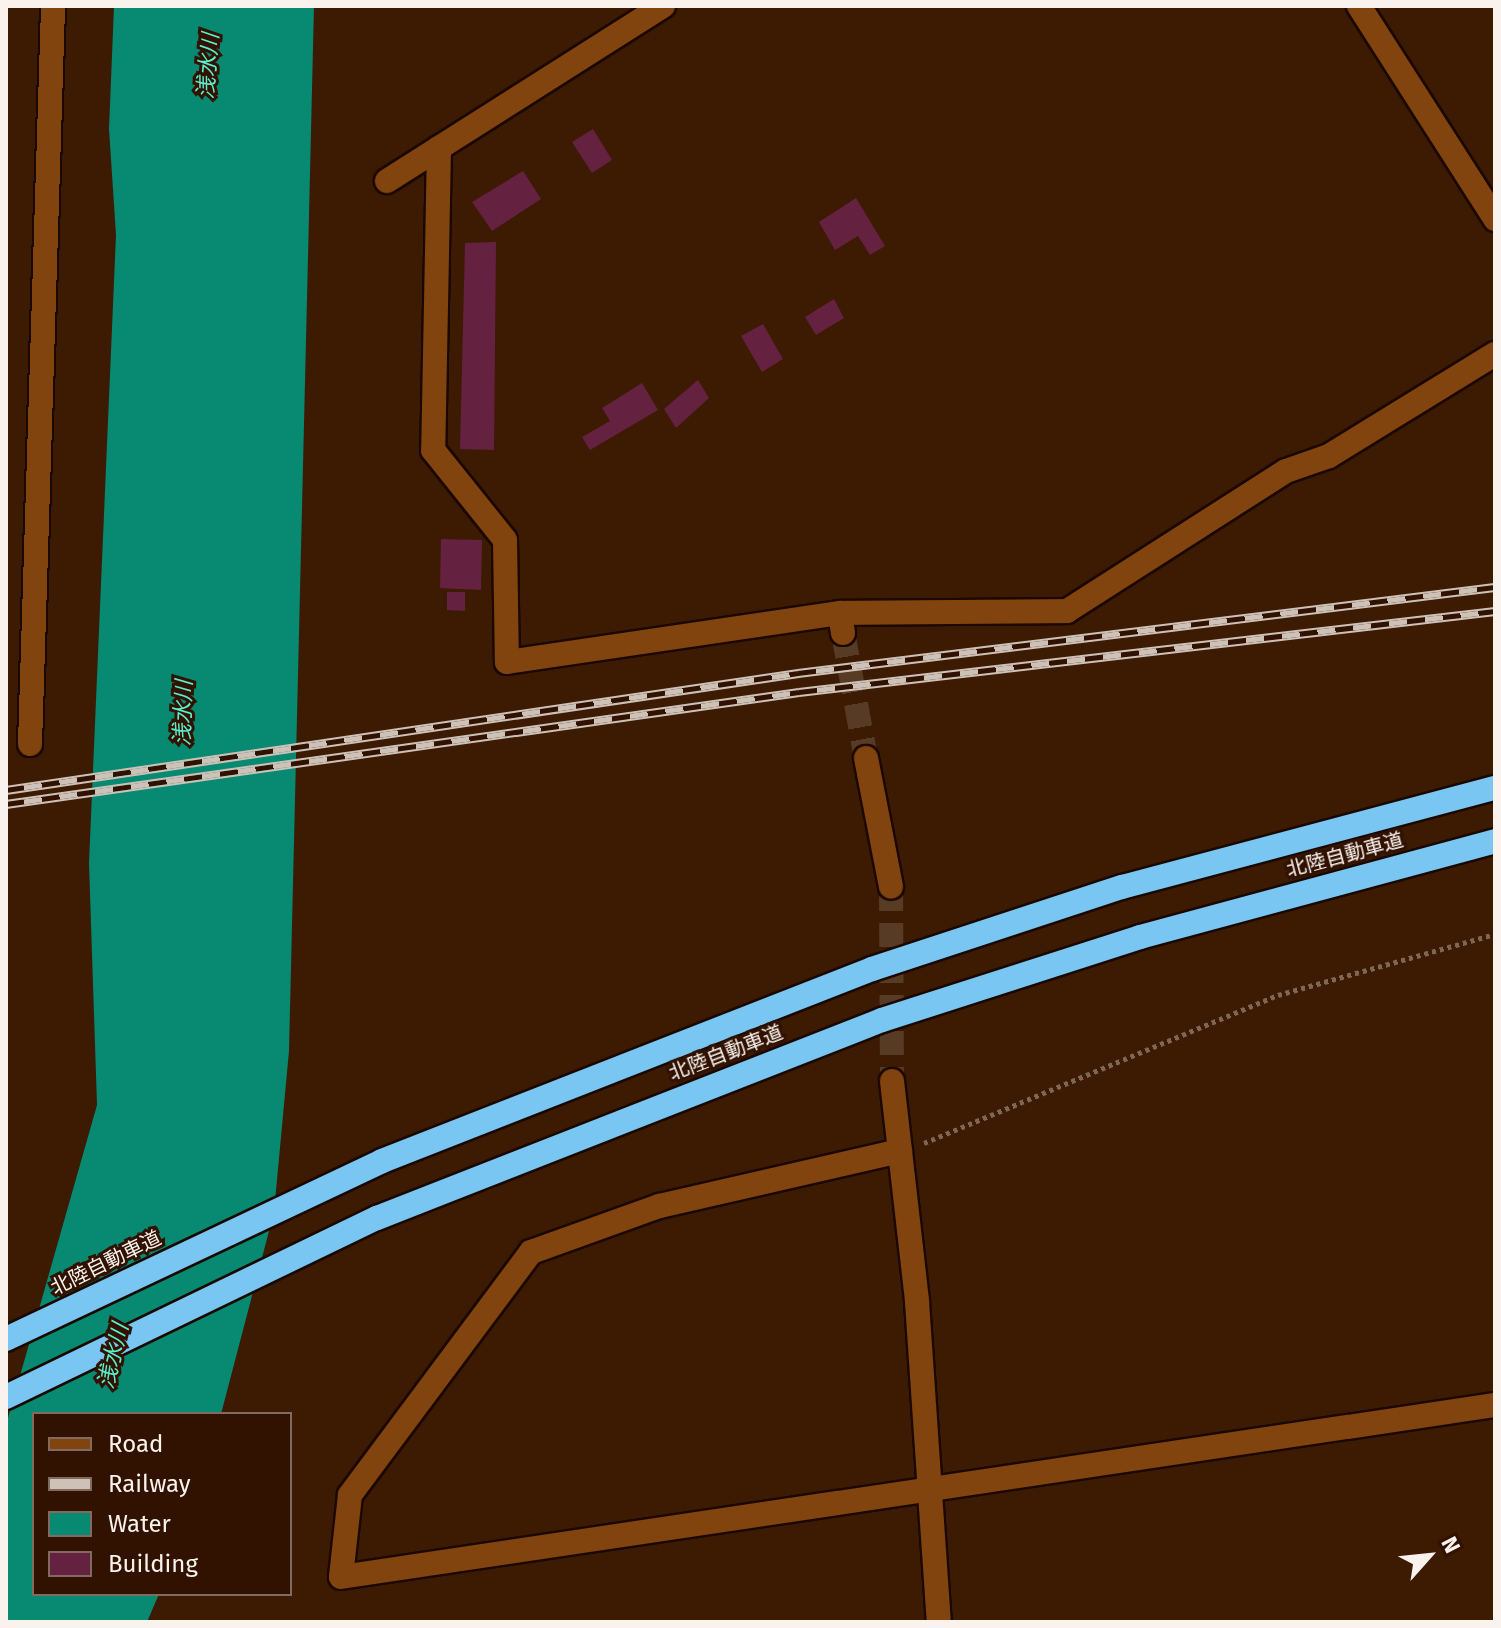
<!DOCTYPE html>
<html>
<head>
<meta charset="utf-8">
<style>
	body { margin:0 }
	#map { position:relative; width:1501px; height:1628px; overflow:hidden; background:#3c1b02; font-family:"Fira Sans","Noto Sans JP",sans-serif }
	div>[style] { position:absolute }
	.water>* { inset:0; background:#078972 }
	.building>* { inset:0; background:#652140 }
	.minor-tunnel>* { height:24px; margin-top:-12px; transform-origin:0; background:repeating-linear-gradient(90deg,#583b25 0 24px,transparent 0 36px) }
	.path>* { height:5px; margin-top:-2.5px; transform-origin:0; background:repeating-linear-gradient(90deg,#7f6755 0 4px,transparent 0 8px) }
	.roads { filter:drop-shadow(2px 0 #1b0800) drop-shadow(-2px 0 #1b0800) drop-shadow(0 2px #1b0800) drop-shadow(0 -2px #1b0800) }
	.minor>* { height:24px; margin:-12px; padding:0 12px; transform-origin:12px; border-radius:12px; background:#82440f }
	.highway>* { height:24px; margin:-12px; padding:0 12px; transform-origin:12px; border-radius:12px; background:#79c6f2 }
	.rail>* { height:9px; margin-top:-4.5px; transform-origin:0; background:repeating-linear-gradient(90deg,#311100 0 18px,#cec1b7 0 36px); box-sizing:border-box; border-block:2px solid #cec1b7 }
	span { translate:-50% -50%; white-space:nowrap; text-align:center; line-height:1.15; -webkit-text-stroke:6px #311100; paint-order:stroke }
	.street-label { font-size:20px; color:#f9f2ed }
	.water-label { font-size:22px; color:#5befcd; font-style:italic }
	.frame { position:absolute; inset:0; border:8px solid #f9f2ed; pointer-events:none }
	.legend { position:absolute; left:32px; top:1412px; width:260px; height:184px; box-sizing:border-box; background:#311100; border:2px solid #816b5f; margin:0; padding:10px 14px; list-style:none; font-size:24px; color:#f9f2ed }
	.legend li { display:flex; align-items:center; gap:16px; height:40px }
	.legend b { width:40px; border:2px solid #816b5f }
	.north { position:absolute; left:1389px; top:1516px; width:80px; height:80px; -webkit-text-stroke:6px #311100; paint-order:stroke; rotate:63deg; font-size:22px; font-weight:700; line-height:32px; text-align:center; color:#f9f2ed }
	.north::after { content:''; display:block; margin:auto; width:28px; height:36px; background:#f9f2ed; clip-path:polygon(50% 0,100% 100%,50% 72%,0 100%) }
</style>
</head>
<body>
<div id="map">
	<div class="water">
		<i style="clip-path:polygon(114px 6px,314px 6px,289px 1051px,274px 1212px,221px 1414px,34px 1414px,34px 1594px,159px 1594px,147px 1622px,6px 1622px,6px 1425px,97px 1105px,89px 863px,116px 235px,109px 129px)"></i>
	</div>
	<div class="building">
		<i style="clip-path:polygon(593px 129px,612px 160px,592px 173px,572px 142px)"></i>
		<i style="clip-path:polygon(523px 171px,541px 199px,492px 231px,472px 202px)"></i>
		<i style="clip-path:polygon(856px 198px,885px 246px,870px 255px,858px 236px,835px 250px,819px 222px)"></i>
		<i style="clip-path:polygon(496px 242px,494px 450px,460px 449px,465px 243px)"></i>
		<i style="clip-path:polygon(834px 299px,844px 318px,816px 335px,805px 317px)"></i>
		<i style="clip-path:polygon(763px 324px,783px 359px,762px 372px,741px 336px)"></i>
		<i style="clip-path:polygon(698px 380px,709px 398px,676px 428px,664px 409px)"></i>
		<i style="clip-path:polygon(642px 383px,658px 410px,590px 450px,582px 437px,610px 421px,602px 408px)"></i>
		<i style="clip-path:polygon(441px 539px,482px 540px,481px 590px,440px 588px)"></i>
		<i style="clip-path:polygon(447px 592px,465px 592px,465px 611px,447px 610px)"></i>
	</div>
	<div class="minor-tunnel">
		<i style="left:843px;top:633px;width:127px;rotate:79.6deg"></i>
		<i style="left:891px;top:887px;width:194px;rotate:89.7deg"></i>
	</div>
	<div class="path">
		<i style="left:924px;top:1143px;width:384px;rotate:-22.7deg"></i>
		<i style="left:1278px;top:995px;width:225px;rotate:-15.7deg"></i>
	</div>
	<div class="roads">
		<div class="minor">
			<i style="left:1359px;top:6px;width:253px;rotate:57.4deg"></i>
			<i style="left:439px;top:148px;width:302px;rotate:91.1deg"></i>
			<i style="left:433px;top:450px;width:115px;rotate:51.3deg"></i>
			<i style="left:505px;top:540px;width:122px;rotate:89.1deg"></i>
			<i style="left:507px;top:662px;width:337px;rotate:-8.4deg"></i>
			<i style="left:387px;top:181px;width:327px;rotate:-32.4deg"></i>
			<i style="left:843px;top:633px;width:20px;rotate:-99deg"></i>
			<i style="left:840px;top:613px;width:227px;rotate:-0.5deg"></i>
			<i style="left:1067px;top:611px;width:260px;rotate:-32.6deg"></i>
			<i style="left:1286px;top:471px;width:46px;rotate:-19.2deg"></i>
			<i style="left:1329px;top:456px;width:195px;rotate:-31.6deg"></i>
			<i style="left:30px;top:744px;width:738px;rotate:-88.21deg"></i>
			<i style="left:866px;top:758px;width:131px;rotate:79deg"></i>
			<i style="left:892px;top:1081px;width:222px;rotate:83.5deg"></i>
			<i style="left:917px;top:1302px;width:321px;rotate:86.1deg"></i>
			<i style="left:900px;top:1151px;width:247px;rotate:167.1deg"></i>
			<i style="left:659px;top:1206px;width:136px;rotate:160.2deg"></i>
			<i style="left:531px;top:1252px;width:303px;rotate:126.7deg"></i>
			<i style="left:350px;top:1495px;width:82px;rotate:96.3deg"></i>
			<i style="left:341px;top:1577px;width:1167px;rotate:-8.48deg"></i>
		</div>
		<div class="highway">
			<i style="left:6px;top:1339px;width:416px;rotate:-25.3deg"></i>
			<i style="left:382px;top:1161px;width:526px;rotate:-21.4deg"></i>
			<i style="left:872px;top:969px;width:263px;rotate:-18.2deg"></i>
			<i style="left:1122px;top:887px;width:386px;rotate:-14.9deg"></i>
			<i style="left:6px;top:1397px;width:412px;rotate:-25.8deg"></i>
			<i style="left:377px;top:1218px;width:542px;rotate:-21.41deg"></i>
			<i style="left:882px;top:1020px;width:271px;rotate:-17.8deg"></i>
			<i style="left:1140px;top:937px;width:368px;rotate:-15.1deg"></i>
		</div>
	</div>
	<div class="rail">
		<i style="left:6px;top:790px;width:801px;rotate:-8.4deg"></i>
		<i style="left:798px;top:673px;width:702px;rotate:-7.03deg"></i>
		<i style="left:6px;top:804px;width:801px;rotate:-8.04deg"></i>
		<i style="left:799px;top:692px;width:701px;rotate:-6.64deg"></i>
	</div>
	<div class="street-label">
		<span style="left:1345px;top:855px;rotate:-15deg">北陸自動車道</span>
		<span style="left:726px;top:1053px;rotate:-21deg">北陸自動車道</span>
		<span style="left:106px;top:1263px;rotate:-26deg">北陸自動車道</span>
	</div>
	<div class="water-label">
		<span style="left:208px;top:66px;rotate:-85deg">浅水川</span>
		<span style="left:183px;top:713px;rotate:-88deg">浅水川</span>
		<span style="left:113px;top:1356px;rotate:-76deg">浅水川</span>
	</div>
	<div class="frame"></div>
	<ul class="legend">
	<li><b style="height:10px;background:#82440f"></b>Road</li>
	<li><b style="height:10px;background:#cec1b7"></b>Railway</li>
	<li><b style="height:22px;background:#078972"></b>Water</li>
	<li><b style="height:22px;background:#652140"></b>Building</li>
	</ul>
	<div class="north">N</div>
</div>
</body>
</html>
